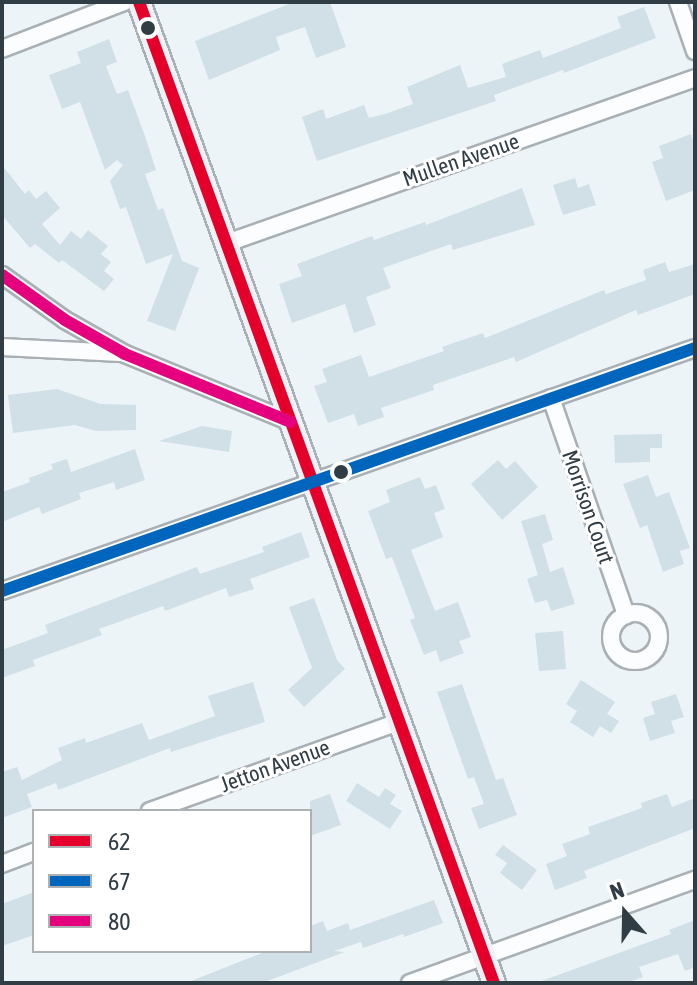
<!DOCTYPE html>
<html>
<head>
<meta charset="utf-8">
<style>
	body { margin:0 }
	#map { position:relative; width:697px; height:985px; overflow:hidden; background:#edf4f8; font-family:"Asap Condensed",sans-serif }
	div>[style] { position:absolute }
	.building>* { inset:0; background:#d1dfe6 }
	.roads { filter:drop-shadow(2px 0 #a8b0b5) drop-shadow(-2px 0 #a8b0b5) drop-shadow(0 2px #a8b0b5) drop-shadow(0 -2px #a8b0b5) }
	.street>* { height:16px; margin:-8px; padding:0 8px; transform-origin:8px; border-radius:8px; background:#fcfdfe }
	.street>.ring { margin:-8px; padding:0; box-sizing:content-box; background:none; border:16px solid #fcfdfe; border-radius:50% }
	.secondary>* { height:22px; margin:-11px; padding:0 11px; transform-origin:11px; border-radius:11px; background:#ecf2f5 }
	.bus-1>* { height:12px; margin:-6px; padding:0 6px; transform-origin:6px; border-radius:6px; background:#e4002b }
	.bus-2>* { height:12px; margin:-6px; padding:0 6px; transform-origin:6px; border-radius:6px; background:#0065bd }
	.bus-3>* { height:12px; margin:-6px; padding:0 6px; transform-origin:6px; border-radius:6px; background:#e5007d }
	.dots>* { width:22px; height:22px; translate:-50% -50%; box-sizing:border-box; border:4px solid #fff; border-radius:50% }
	span { translate:-50% -50%; white-space:nowrap; text-align:center; line-height:1.15; -webkit-text-stroke:6px #fff; paint-order:stroke }
	.street-label { font-size:22px; color:#313d44 }
	.frame { position:absolute; inset:0; border:4px solid #313d44; pointer-events:none }
	.legend { position:absolute; left:32px; top:809px; width:280px; height:144px; box-sizing:border-box; background:#fff; border:2px solid #adb1b4; margin:0; padding:10px 14px; list-style:none; font-size:24px; color:#313d44 }
	.legend li { display:flex; align-items:center; gap:16px; height:40px }
	.legend b { width:40px; border:2px solid #adb1b4 }
	.north { position:absolute; left:585px; top:873px; width:80px; height:80px; -webkit-text-stroke:6px #fff; paint-order:stroke; rotate:340deg; font-size:22px; font-weight:700; line-height:32px; text-align:center; color:#313d44 }
	.north::after { content:''; display:block; margin:auto; width:28px; height:36px; background:#313d44; clip-path:polygon(50% 0,100% 100%,50% 72%,0 100%) }
</style>
</head>
<body>
<div id="map">
	<div class="building">
		<i style="clip-path:polygon(294px 2px,330px 2px,346px 47px,316px 58px,305px 27px,276px 37px,280px 50px,209px 80px,195px 41px)"></i>
		<i style="clip-path:polygon(644px 7px,656px 38px,564px 73px,563px 70px,494px 95px,496px 101px,317px 161px,302px 117px,323px 109px,326px 119px,364px 105px,369px 118px,385px 114px,413px 104px,407px 87px,460px 65px,468px 88px,506px 77px,502px 64px,540px 50px,543px 58px,621px 28px,617px 17px)"></i>
		<i style="clip-path:polygon(109px 39px,117px 62px,106px 66px,117px 94px,128px 90px,146px 139px,156px 170px,145px 174px,158px 210px,163px 208px,182px 261px,199px 268px,175px 331px,147px 321px,173px 254px,146px 264px,126px 207px,120px 209px,110px 181px,123px 165px,117px 160px,105px 170px,80px 102px,62px 109px,49px 75px,81px 63px,77px 52px)"></i>
		<i style="clip-path:polygon(691px 134px,695px 147px,695px 190px,666px 201px,652px 162px,663px 158px,659px 146px)"></i>
		<i style="clip-path:polygon(2px 165px,25px 194px,29px 190px,36px 199px,46px 191px,60px 208px,42px 224px,60px 245px,71px 231px,81px 239px,88px 230px,108px 246px,101px 254px,111px 262px,104px 271px,114px 279px,104px 291px,62px 260px,59px 263px,35px 244px,30px 248px,2px 215px)"></i>
		<i style="clip-path:polygon(575px 178px,578px 188px,589px 184px,596px 205px,563px 215px,553px 185px)"></i>
		<i style="clip-path:polygon(522px 188px,535px 225px,453px 250px,451px 244px,383px 268px,391px 288px,366px 297px,376px 325px,354px 333px,345px 304px,292px 323px,279px 284px,302px 276px,297px 264px,372px 236px,374px 240px,425px 222px,426px 225px)"></i>
		<i style="clip-path:polygon(665px 262px,669px 272px,695px 264px,695px 294px,638px 315px,636px 310px,516px 362px,514px 357px,433px 385px,434px 390px,381px 408px,384px 417px,358px 426px,354px 414px,328px 423px,314px 386px,327px 382px,322px 369px,361px 355px,369px 377px,444px 351px,442px 347px,483px 333px,485px 338px,604px 290px,606px 294px,646px 280px,643px 270px)"></i>
		<i style="clip-path:polygon(57px 389px,101px 404px,136px 405px,136px 430px,96px 431px,75px 425px,13px 433px,8px 395px)"></i>
		<i style="clip-path:polygon(202px 426px,232px 431px,229px 452px,159px 441px)"></i>
		<i style="clip-path:polygon(662px 434px,662px 448px,650px 448px,650px 462px,615px 463px,614px 435px)"></i>
		<i style="clip-path:polygon(135px 449px,145px 480px,116px 490px,114px 482px,79px 493px,81px 499px,42px 514px,39px 507px,2px 522px,2px 492px,30px 482px,29px 478px,53px 469px,51px 464px,67px 459px,71px 472px)"></i>
		<i style="clip-path:polygon(498px 460px,506px 469px,515px 461px,538px 487px,502px 520px,471px 484px)"></i>
		<i style="clip-path:polygon(648px 475px,656px 497px,669px 492px,690px 548px,680px 551px,684px 564px,663px 572px,647px 525px,640px 528px,623px 484px)"></i>
		<i style="clip-path:polygon(420px 477px,425px 489px,436px 485px,445px 509px,434px 513px,443px 537px,411px 550px,435px 611px,458px 602px,471px 637px,459px 641px,464px 653px,440px 662px,436px 650px,424px 655px,410px 620px,415px 618px,392px 557px,386px 559px,368px 511px,390px 502px,386px 490px)"></i>
		<i style="clip-path:polygon(545px 514px,553px 540px,542px 544px,550px 572px,563px 567px,575px 604px,551px 611px,547px 600px,535px 603px,527px 579px,538px 575px,521px 521px)"></i>
		<i style="clip-path:polygon(301px 532px,310px 557px,250px 579px,254px 589px,229px 597px,226px 588px,165px 611px,163px 606px,99px 629px,102px 635px,33px 660px,35px 666px,2px 678px,2px 650px,48px 633px,45px 625px,197px 567px,200px 574px,264px 552px,262px 547px)"></i>
		<i style="clip-path:polygon(314px 598px,337px 660px,345px 669px,304px 707px,288px 690px,312px 668px,289px 607px)"></i>
		<i style="clip-path:polygon(563px 631px,566px 669px,539px 671px,535px 633px)"></i>
		<i style="clip-path:polygon(581px 680px,615px 702px,607px 714px,619px 721px,611px 733px,600px 726px,593px 737px,570px 722px,577px 711px,566px 704px)"></i>
		<i style="clip-path:polygon(253px 682px,265px 722px,171px 752px,170px 748px,58px 790px,56px 783px,27px 794px,32px 807px,2px 818px,2px 772px,17px 767px,22px 780px,62px 760px,58px 748px,85px 738px,86px 743px,142px 723px,149px 740px,215px 716px,208px 696px)"></i>
		<i style="clip-path:polygon(462px 684px,496px 780px,503px 778px,517px 815px,479px 829px,471px 808px,484px 804px,474px 777px,468px 779px,437px 692px)"></i>
		<i style="clip-path:polygon(676px 694px,684px 717px,671px 721px,675px 733px,650px 741px,643px 718px,655px 714px,651px 702px)"></i>
		<i style="clip-path:polygon(357px 783px,379px 797px,385px 788px,396px 795px,390px 804px,402px 811px,390px 829px,346px 801px)"></i>
		<i style="clip-path:polygon(330px 794px,341px 825px,310px 836px,310px 801px)"></i>
		<i style="clip-path:polygon(667px 794px,672px 807px,695px 798px,695px 828px,584px 871px,587px 878px,555px 890px,546px 864px,567px 856px,562px 844px,590px 834px,588px 827px,642px 808px,641px 803px)"></i>
		<i style="clip-path:polygon(503px 845px,537px 870px,522px 890px,500px 873px,507px 863px,495px 855px)"></i>
		<i style="clip-path:polygon(34px 892px,34px 935px,2px 946px,2px 904px)"></i>
		<i style="clip-path:polygon(434px 900px,443px 923px,404px 937px,403px 934px,363px 948px,361px 942px,334px 951px,345px 952px,262px 983px,186px 983px,267px 951px,310px 951px,310px 926px,323px 921px,327px 931px,348px 923px,350px 930px)"></i>
		<i style="clip-path:polygon(695px 920px,695px 967px,685px 971px,678px 954px,639px 967px,643px 977px,626px 983px,536px 983px,671px 934px,669px 930px)"></i>
	</div>
	<div class="roads">
		<div class="street">
			<i style="left:678px;top:2px;width:52px;rotate:70.9deg"></i>
			<i style="left:2px;top:49px;width:131px;rotate:-21.1deg"></i>
			<i style="left:227px;top:243px;width:496px;rotate:-19.4deg"></i>
			<i style="left:2px;top:275px;width:77px;rotate:35.5deg"></i>
			<i style="left:65px;top:320px;width:69px;rotate:29.5deg"></i>
			<i style="left:125px;top:354px;width:179px;rotate:22.3deg"></i>
			<i style="left:2px;top:347px;width:118px;rotate:2.9deg"></i>
			<i style="left:551px;top:398px;width:230px;rotate:70.9deg"></i>
			<i style="left:2px;top:591px;width:734px;rotate:-19.32deg"></i>
			<i class="ring" style="left:611px;top:613px;width:32px;height:32px"></i>
			<i style="left:150px;top:811px;width:264px;rotate:-19.7deg"></i>
			<i style="left:2px;top:864px;width:34px;rotate:-21deg"></i>
			<i style="left:410px;top:983px;width:303px;rotate:-19.9deg"></i>
		</div>
		<div class="secondary">
			<i style="left:139px;top:2px;width:1043px;rotate:70.11deg"></i>
		</div>
	</div>
	<div class="bus-1">
		<i style="left:139px;top:2px;width:1043px;rotate:70.11deg"></i>
	</div>
	<div class="bus-2">
		<i style="left:2px;top:591px;width:734px;rotate:-19.32deg"></i>
	</div>
	<div class="bus-3">
		<i style="left:2px;top:275px;width:77px;rotate:35.5deg"></i>
		<i style="left:65px;top:320px;width:69px;rotate:29.5deg"></i>
		<i style="left:125px;top:354px;width:179px;rotate:22.3deg"></i>
	</div>
	<div class="dots">
		<i style="left:148px;top:28px;background:#313d44"></i>
		<i style="left:341px;top:472px;background:#313d44"></i>
	</div>
	<div class="street-label">
		<span style="left:461px;top:160px;rotate:-19deg">Mullen Avenue</span>
		<span style="left:588px;top:507px;rotate:71deg">Morrison Court</span>
		<span style="left:275px;top:766px;rotate:-20deg">Jetton Avenue</span>
	</div>
	<div class="frame"></div>
	<ul class="legend">
	<li><b style="height:10px;background:#e4002b"></b>62</li>
	<li><b style="height:10px;background:#0065bd"></b>67</li>
	<li><b style="height:10px;background:#e5007d"></b>80</li>
	</ul>
	<div class="north">N</div>
</div>
</body>
</html>
